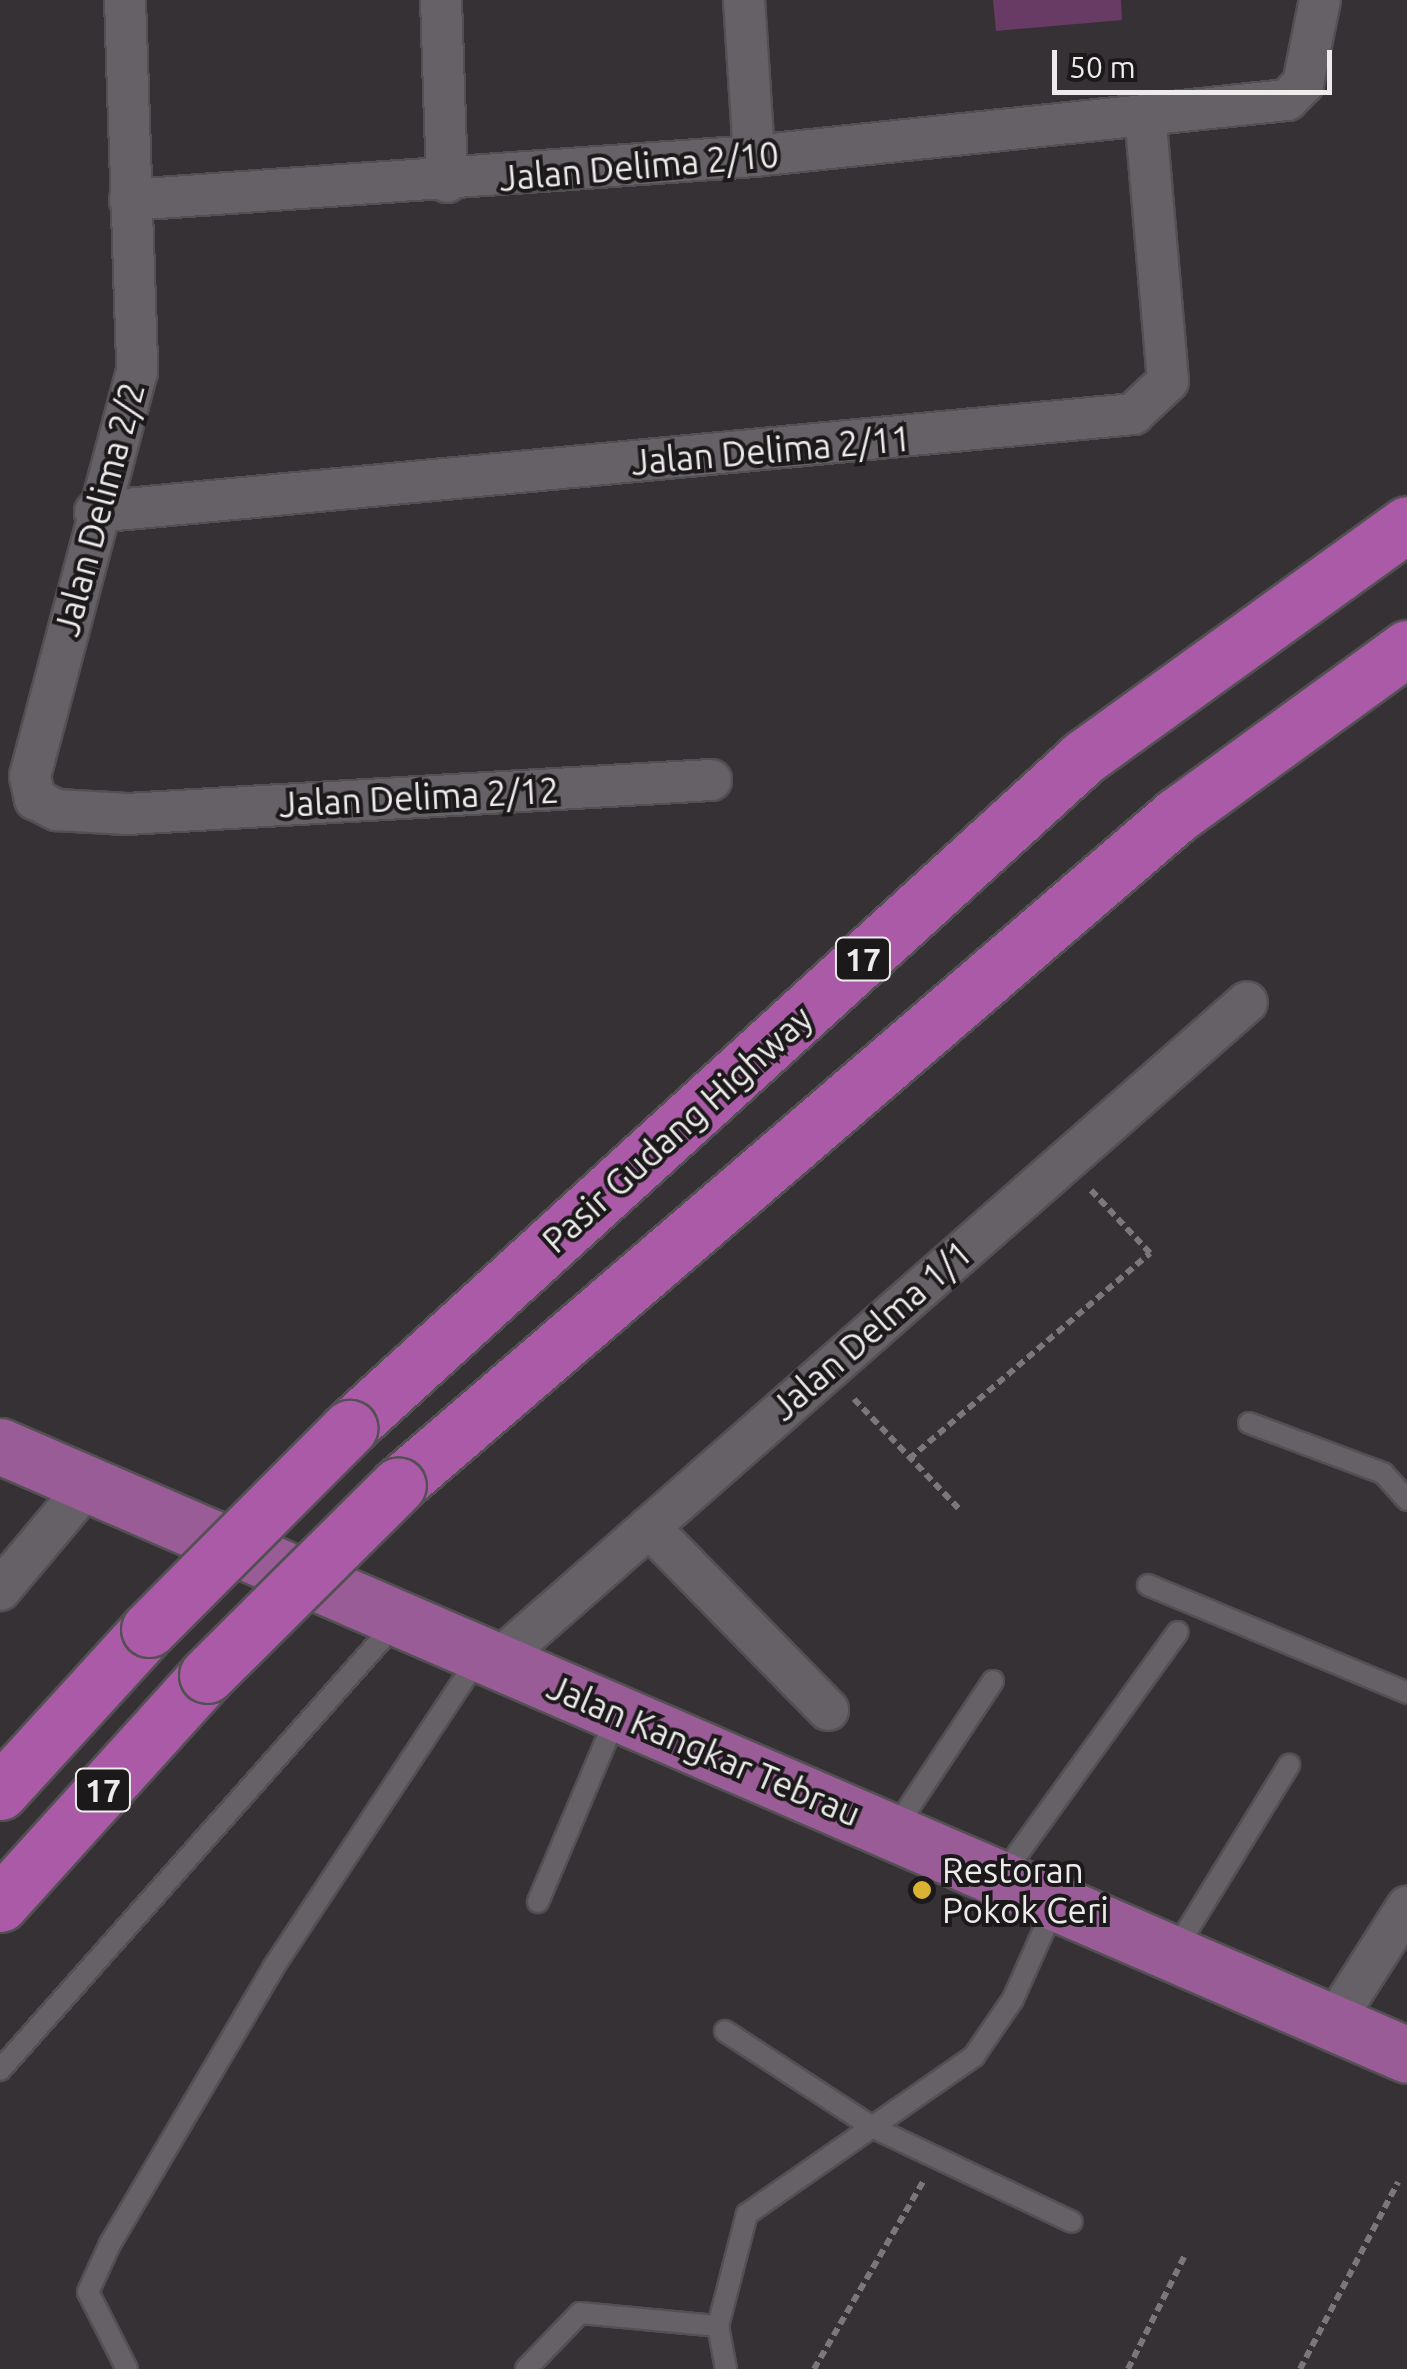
<!DOCTYPE html>
<html>
<head>
<meta charset="utf-8">
<style>
	body { margin:0 }
	#map { position:relative; width:1407px; height:2369px; overflow:hidden; background:#363135; font-family:Ubuntu,sans-serif }
	div>[style] { position:absolute }
	.green>* { inset:0; background:#673b64 }
	.path>* { height:6px; margin-top:-3px; transform-origin:0; background:repeating-linear-gradient(90deg,#7c777b 0 8px,transparent 0 13px) }
	.roads { filter:drop-shadow(2px 0 #535053) drop-shadow(-2px 0 #535053) drop-shadow(0 2px #535053) drop-shadow(0 -2px #535053) }
	.service>* { height:20px; margin:-10px; padding:0 10px; transform-origin:10px; border-radius:10px; background:#666166 }
	.minor>* { height:40px; margin:-20px; padding:0 20px; transform-origin:20px; border-radius:20px; background:#666166 }
	.primary>* { height:55px; margin:-27.5px; padding:0 27.5px; transform-origin:27.5px; border-radius:27.5px; background:#9a5c97 }
	.trunk>* { height:55px; margin:-27.5px; padding:0 27.5px; transform-origin:27.5px; border-radius:27.5px; background:#ab5aa7 }
	.bridges { filter:drop-shadow(2px 0 #535053) drop-shadow(-2px 0 #535053) drop-shadow(0 2px #535053) drop-shadow(0 -2px #535053) }
	.trunk-bridge>* { height:55px; margin:-27.5px; padding:0 27.5px; transform-origin:27.5px; border-radius:27.5px; background:#ab5aa7 }
	.dots>* { width:28px; height:28px; translate:-50% -50%; box-sizing:border-box; border:5px solid #1c191b; border-radius:50% }
	span { translate:-50% -50%; white-space:nowrap; text-align:center; line-height:1.15; -webkit-text-stroke:8px #1c191b; paint-order:stroke }
	.shield-label span { padding:2px 8px; background:#1c191b; border:2px solid; border-radius:8px; -webkit-text-stroke-width:0 }
	.shield-label { font-size:32px; color:#eeebed; font-weight:700 }
	.street-label { font-size:35px; color:#eeebed }
	.poi-label { font-size:35px; color:#eeebed }
	.left { translate:0 -50%; text-align:left }
	.scale { position:absolute; left:1052px; top:50px; width:280px; height:45px; box-sizing:border-box; border:5px solid #eeebed; border-top:0; padding-left:12px; font-size:30px; line-height:35px; white-space:nowrap; color:#eeebed; -webkit-text-stroke:8px #1c191b; paint-order:stroke }
</style>
</head>
<body>
<div id="map">
	<div class="green">
		<i style="clip-path:polygon(993px 0,1121px 0,1122px 20px,996px 31px)"></i>
	</div>
	<div class="path">
		<i style="left:854px;top:1399px;width:153px;rotate:46.3deg"></i>
		<i style="left:909px;top:1459px;width:317px;rotate:-40.5deg"></i>
		<i style="left:1150px;top:1253px;width:89px;rotate:-133.2deg"></i>
		<i style="left:814px;top:2369px;width:219px;rotate:-59.8deg"></i>
		<i style="left:1128px;top:2369px;width:127px;rotate:-63.4deg"></i>
		<i style="left:1300px;top:2369px;width:211px;rotate:-62.3deg"></i>
	</div>
	<div class="roads">
		<div class="service">
			<i style="left:1249px;top:1423px;width:143px;rotate:20.5deg"></i>
			<i style="left:1383px;top:1473px;width:36px;rotate:48deg"></i>
			<i style="left:1148px;top:1585px;width:281px;rotate:22.6deg"></i>
			<i style="left:894px;top:1830px;width:179px;rotate:-56.4deg"></i>
			<i style="left:1001px;top:1877px;width:302px;rotate:-54.2deg"></i>
			<i style="left:538px;top:1902px;width:203px;rotate:-67.1deg"></i>
			<i style="left:1174px;top:1952px;width:220px;rotate:-58.4deg"></i>
			<i style="left:725px;top:2031px;width:176px;rotate:33.1deg"></i>
			<i style="left:872px;top:2127px;width:221px;rotate:25.4deg"></i>
			<i style="left:0;top:2070px;width:597px;rotate:-48.46deg"></i>
			<i style="left:127px;top:2369px;width:86px;rotate:-116.9deg"></i>
			<i style="left:88px;top:2292px;width:53px;rotate:-65.4deg"></i>
			<i style="left:110px;top:2244px;width:321px;rotate:-59.4deg"></i>
			<i style="left:273px;top:1968px;width:375px;rotate:-56.5deg"></i>
			<i style="left:526px;top:2369px;width:78px;rotate:-46deg"></i>
			<i style="left:580px;top:2313px;width:139px;rotate:5.4deg"></i>
			<i style="left:726px;top:2369px;width:44px;rotate:-100.5deg"></i>
			<i style="left:718px;top:2326px;width:116px;rotate:-75.5deg"></i>
			<i style="left:747px;top:2214px;width:277px;rotate:-34.8deg"></i>
			<i style="left:974px;top:2056px;width:69px;rotate:-55.6deg"></i>
			<i style="left:1013px;top:1999px;width:103px;rotate:-65.9deg"></i>
		</div>
		<div class="minor">
			<i style="left:125px;top:0;width:371px;rotate:88.1deg"></i>
			<i style="left:137px;top:371px;width:419px;rotate:104.8deg"></i>
			<i style="left:30px;top:776px;width:24px;rotate:78deg"></i>
			<i style="left:35px;top:799px;width:25px;rotate:27deg"></i>
			<i style="left:57px;top:810px;width:70px;rotate:3.3deg"></i>
			<i style="left:127px;top:814px;width:585px;rotate:-3.33deg"></i>
			<i style="left:441px;top:0;width:182px;rotate:88.1deg"></i>
			<i style="left:744px;top:0;width:156px;rotate:86.3deg"></i>
			<i style="left:130px;top:200px;width:626px;rotate:-4.03deg"></i>
			<i style="left:754px;top:156px;width:536px;rotate:-6deg"></i>
			<i style="left:1287px;top:100px;width:23px;rotate:-45deg"></i>
			<i style="left:1303px;top:84px;width:86px;rotate:-78.6deg"></i>
			<i style="left:95px;top:512px;width:1043px;rotate:-5.39deg"></i>
			<i style="left:1133px;top:414px;width:48px;rotate:-43.3deg"></i>
			<i style="left:1168px;top:381px;width:267px;rotate:-94.9deg"></i>
			<i style="left:649px;top:1527px;width:256px;rotate:45.6deg"></i>
			<i style="left:0;top:1590px;width:138px;rotate:-50deg"></i>
			<i style="left:497px;top:1661px;width:998px;rotate:-41.3deg"></i>
			<i style="left:1333px;top:2023px;width:138px;rotate:-57.5deg"></i>
		</div>
		<div class="primary">
			<i style="left:0;top:1446px;width:1533px;rotate:23.4deg"></i>
		</div>
		<div class="trunk">
			<i style="left:349px;top:1428px;width:995px;rotate:-42.39deg"></i>
			<i style="left:1084px;top:757px;width:398px;rotate:-35.8deg"></i>
			<i style="left:398px;top:1485px;width:1027px;rotate:-40.7deg"></i>
			<i style="left:1177px;top:815px;width:284px;rotate:-36deg"></i>
			<i style="left:0;top:1792px;width:221px;rotate:-47.6deg"></i>
			<i style="left:0;top:1904px;width:309px;rotate:-47.9deg"></i>
		</div>
	</div>
	<div class="bridges">
		<div class="trunk-bridge">
			<i style="left:149px;top:1629px;width:284px;rotate:-45.1deg"></i>
			<i style="left:207px;top:1675px;width:269px;rotate:-44.8deg"></i>
		</div>
	</div>
	<div class="dots">
		<i style="left:922px;top:1890px;background:#dab333"></i>
	</div>
	<div class="shield-label">
		<span style="left:863px;top:959px">17</span>
		<span style="left:103px;top:1790px">17</span>
	</div>
	<div class="street-label">
		<span style="left:639px;top:166px;rotate:-5deg">Jalan Delima 2/10</span>
		<span style="left:771px;top:450px;rotate:-5deg">Jalan Delima 2/11</span>
		<span style="left:99px;top:509px;rotate:-75deg">Jalan Delima 2/2</span>
		<span style="left:419px;top:797px;rotate:-3deg">Jalan Delima 2/12</span>
		<span style="left:677px;top:1129px;rotate:-42deg">Pasir Gudang Highway</span>
		<span style="left:871px;top:1330px;rotate:-41deg">Jalan Delma 1/1</span>
		<span style="left:704px;top:1750px;rotate:23deg">Jalan Kangkar Tebrau</span>
	</div>
	<div class="poi-label">
		<span class="left" style="left:942px;top:1890px">Restoran<br>Pokok Ceri</span>
	</div>
	<div class="scale">50 m</div>
</div>
</body>
</html>
